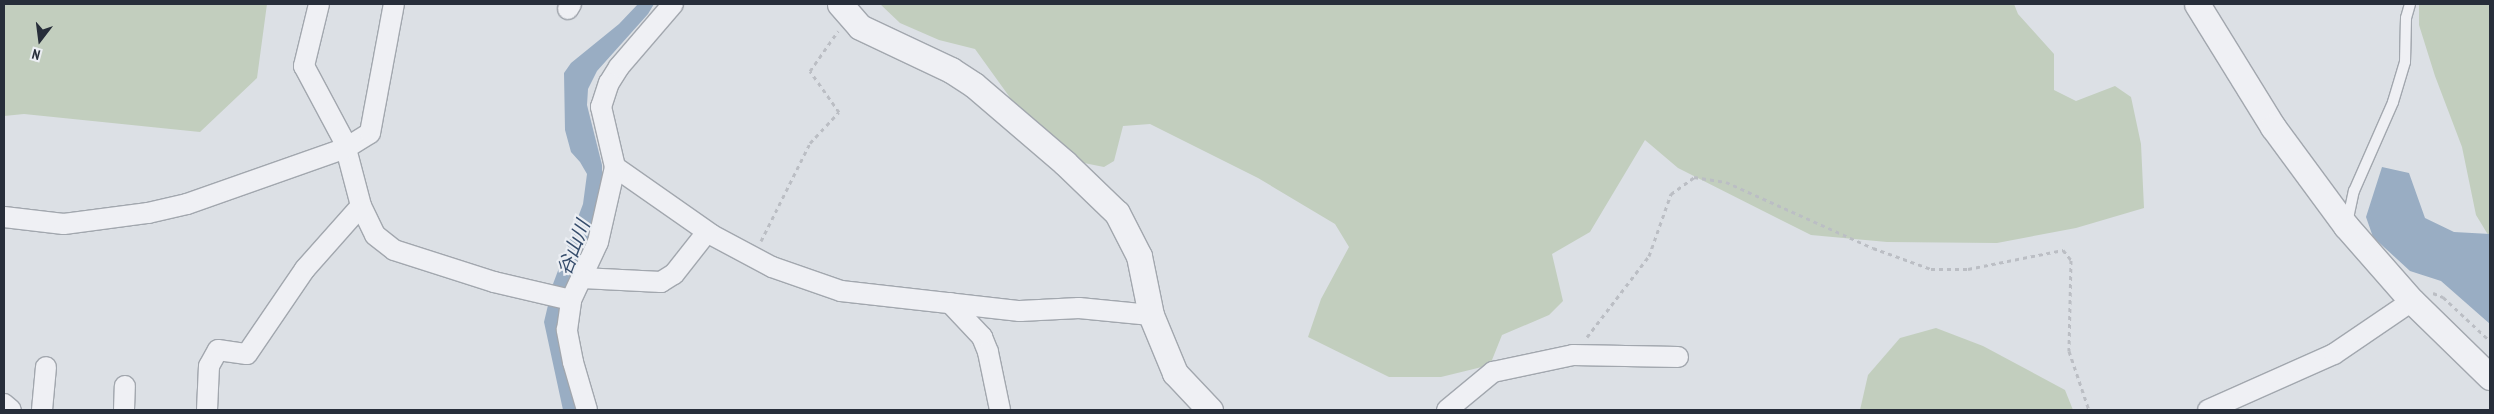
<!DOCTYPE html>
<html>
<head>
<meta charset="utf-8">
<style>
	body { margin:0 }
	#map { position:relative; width:2494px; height:414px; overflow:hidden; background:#dce0e5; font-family:"PT Sans Narrow","Noto Sans JP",sans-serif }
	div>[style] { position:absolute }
	.green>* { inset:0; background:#c2cebe }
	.water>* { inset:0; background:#99adc3 }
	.path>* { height:3px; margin-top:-1.5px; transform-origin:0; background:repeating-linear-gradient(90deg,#bbbec4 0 4px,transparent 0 8px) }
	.roads { filter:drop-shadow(1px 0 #a2a7ae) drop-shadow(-1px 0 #a2a7ae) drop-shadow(0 1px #a2a7ae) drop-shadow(0 -1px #a2a7ae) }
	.service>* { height:10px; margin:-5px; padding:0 5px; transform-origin:5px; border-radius:5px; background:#eff0f4 }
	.minor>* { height:20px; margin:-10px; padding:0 10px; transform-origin:10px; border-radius:10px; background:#eff0f4 }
	.tertiary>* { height:25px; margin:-12.5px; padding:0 12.5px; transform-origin:12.5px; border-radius:12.5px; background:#eff0f4 }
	span { translate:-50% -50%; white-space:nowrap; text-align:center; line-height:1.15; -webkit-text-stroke:4.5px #ebeef3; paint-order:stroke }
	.water-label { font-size:19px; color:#354c6b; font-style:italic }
	.frame { position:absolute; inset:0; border:5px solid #272e3a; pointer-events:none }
	.north { position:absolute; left:15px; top:15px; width:50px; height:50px; -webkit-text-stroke:4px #ebeef3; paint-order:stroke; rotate:195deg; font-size:14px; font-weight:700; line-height:20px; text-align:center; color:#272e3a }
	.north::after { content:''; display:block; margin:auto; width:18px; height:22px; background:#272e3a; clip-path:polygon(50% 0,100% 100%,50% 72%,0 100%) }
</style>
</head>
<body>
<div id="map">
	<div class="green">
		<i style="clip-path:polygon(4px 4px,267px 4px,257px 78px,200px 132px,24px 114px,4px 116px)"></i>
		<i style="clip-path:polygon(880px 4px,2014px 4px,2018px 14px,2054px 54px,2054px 90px,2076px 101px,2115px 86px,2131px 97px,2141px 144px,2144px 208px,2076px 228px,1997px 243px,1887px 242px,1811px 235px,1678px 168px,1645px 140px,1590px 232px,1552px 254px,1563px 301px,1549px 315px,1502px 335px,1490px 365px,1441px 377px,1389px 377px,1308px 337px,1321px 299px,1349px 247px,1335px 224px,1258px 178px,1150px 124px,1123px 126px,1114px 161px,1104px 167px,1079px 162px,1011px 99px,975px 49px,939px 40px,900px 23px)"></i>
		<i style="clip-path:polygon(2419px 4px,2490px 4px,2490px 238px,2476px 215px,2462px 147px,2435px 76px,2419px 25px)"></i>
		<i style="clip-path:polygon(1936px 328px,1983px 346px,2065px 390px,2073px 410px,1860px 410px,1868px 375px,1900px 338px)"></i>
	</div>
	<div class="water">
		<i style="clip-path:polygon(638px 4px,654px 4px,648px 14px,597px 71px,588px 89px,587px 105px,602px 165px,602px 193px,587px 243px,571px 285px,580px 410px,563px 410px,544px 322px,553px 284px,583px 204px,587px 174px,580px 162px,571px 152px,565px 130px,564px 73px,571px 63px,619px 24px)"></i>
		<i style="clip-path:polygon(2382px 167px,2409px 173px,2425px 218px,2454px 232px,2490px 234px,2490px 324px,2441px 281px,2410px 271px,2373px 237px,2366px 217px)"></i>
	</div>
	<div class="path">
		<i style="left:761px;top:241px;width:110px;rotate:-63.4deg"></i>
		<i style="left:810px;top:143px;width:42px;rotate:-46.9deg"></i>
		<i style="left:839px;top:112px;width:50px;rotate:-125.3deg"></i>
		<i style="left:810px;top:71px;width:49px;rotate:-55deg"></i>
		<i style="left:2433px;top:293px;width:11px;rotate:22deg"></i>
		<i style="left:2443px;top:297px;width:64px;rotate:43.1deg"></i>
		<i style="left:1587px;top:337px;width:102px;rotate:-52.6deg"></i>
		<i style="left:1649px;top:256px;width:66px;rotate:-70.5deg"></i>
		<i style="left:1671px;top:194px;width:29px;rotate:-36deg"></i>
		<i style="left:1694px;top:177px;width:32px;rotate:9deg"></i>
		<i style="left:1726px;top:182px;width:161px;rotate:24.2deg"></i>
		<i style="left:1873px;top:248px;width:62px;rotate:19.9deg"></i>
		<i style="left:1931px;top:269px;width:37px"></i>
		<i style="left:1968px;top:269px;width:97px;rotate:-11.3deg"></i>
		<i style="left:2063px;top:250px;width:13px;rotate:51deg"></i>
		<i style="left:2071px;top:260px;width:91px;rotate:91.3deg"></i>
		<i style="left:2069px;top:351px;width:62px;rotate:71.3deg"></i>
	</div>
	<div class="roads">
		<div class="service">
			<i style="left:2347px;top:223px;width:33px;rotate:-78deg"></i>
			<i style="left:2354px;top:191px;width:97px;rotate:-66.3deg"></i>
			<i style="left:2393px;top:102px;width:42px;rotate:-73.3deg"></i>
			<i style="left:2405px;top:62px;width:44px;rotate:-88.7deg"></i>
			<i style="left:2406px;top:18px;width:15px;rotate:-74deg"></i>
		</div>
		<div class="minor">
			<i style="left:319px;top:4px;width:64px;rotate:103.6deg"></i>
			<i style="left:304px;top:66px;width:85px;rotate:61.9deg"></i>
			<i style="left:344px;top:141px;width:67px;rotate:75.3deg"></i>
			<i style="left:361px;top:206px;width:32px;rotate:64deg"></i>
			<i style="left:375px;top:235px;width:24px;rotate:38deg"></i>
			<i style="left:394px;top:250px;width:105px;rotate:17.7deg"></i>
			<i style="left:494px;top:282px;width:79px;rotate:13.2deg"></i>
			<i style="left:568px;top:9px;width:6px;rotate:-59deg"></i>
			<i style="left:615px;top:167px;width:118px;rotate:35deg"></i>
			<i style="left:712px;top:235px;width:68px;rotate:28.1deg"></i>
			<i style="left:772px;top:267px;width:73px;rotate:19.2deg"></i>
			<i style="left:841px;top:291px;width:180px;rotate:6.4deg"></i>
			<i style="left:1020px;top:311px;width:59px;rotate:-2.9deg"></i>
			<i style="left:1079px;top:308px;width:72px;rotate:5.6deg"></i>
			<i style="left:4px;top:217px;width:60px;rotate:6.7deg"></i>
			<i style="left:64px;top:224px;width:85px;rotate:-7.5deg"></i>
			<i style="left:148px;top:213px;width:40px;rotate:-13deg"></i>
			<i style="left:187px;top:204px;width:169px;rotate:-19.4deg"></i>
			<i style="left:346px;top:148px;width:28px;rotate:-32deg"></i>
			<i style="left:370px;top:133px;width:131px;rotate:-79.5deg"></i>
			<i style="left:582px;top:278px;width:79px;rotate:2.9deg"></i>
			<i style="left:661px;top:282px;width:15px;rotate:-32deg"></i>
			<i style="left:674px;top:274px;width:53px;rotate:-51.8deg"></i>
			<i style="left:950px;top:303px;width:47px;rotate:46.7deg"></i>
			<i style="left:982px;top:337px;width:16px;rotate:68deg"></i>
			<i style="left:988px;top:352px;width:59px;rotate:78.3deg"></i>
			<i style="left:4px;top:404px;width:9px;rotate:41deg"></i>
			<i style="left:42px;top:410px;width:43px;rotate:-84.7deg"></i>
			<i style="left:124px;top:410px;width:24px;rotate:-88deg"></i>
			<i style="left:207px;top:410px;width:44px;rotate:-87.4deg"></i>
			<i style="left:209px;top:366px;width:18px;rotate:-61deg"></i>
			<i style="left:218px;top:350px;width:29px;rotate:8deg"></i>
			<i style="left:247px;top:354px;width:103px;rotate:-55.7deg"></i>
			<i style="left:305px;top:269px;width:84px;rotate:-48.4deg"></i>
			<i style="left:587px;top:410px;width:50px;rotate:-106.3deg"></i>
			<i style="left:573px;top:362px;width:33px;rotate:-101deg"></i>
			<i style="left:567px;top:330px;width:30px;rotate:-82deg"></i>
			<i style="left:571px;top:300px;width:64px;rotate:-65deg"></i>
			<i style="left:598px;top:242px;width:77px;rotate:-77.2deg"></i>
			<i style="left:615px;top:167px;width:62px;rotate:-103.1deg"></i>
			<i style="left:601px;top:107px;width:25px;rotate:-72deg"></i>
			<i style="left:609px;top:83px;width:19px;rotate:-58deg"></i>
			<i style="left:619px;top:67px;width:83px;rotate:-49.4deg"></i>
			<i style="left:1447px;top:410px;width:60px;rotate:-39.6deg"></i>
			<i style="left:1493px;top:372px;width:82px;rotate:-12deg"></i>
			<i style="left:1573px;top:355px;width:105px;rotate:1.1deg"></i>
			<i style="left:2208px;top:410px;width:138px;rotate:-24deg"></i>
			<i style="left:2334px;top:354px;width:94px;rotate:-34.2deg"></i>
		</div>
		<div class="tertiary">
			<i style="left:840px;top:4px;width:30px;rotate:49deg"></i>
			<i style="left:860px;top:27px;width:101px;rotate:25.3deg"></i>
			<i style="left:951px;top:70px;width:27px;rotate:33deg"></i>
			<i style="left:974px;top:85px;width:120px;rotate:40.6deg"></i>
			<i style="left:1065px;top:163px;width:72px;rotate:43.9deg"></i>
			<i style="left:1117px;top:213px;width:48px;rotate:62.9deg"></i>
			<i style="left:1139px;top:256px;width:60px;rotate:78.5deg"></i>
			<i style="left:1151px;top:315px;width:63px;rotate:67.5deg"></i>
			<i style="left:1175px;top:373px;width:51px;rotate:46.6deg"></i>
			<i style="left:2197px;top:4px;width:145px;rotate:58.3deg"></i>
			<i style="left:2273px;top:127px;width:123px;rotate:53.6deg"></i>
			<i style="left:2346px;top:226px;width:100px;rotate:48.7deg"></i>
			<i style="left:2412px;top:301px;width:109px;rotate:44.3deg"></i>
		</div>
	</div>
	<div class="water-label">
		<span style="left:574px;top:248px;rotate:-69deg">谷山川</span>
	</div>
	<div class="frame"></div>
	<div class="north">N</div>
</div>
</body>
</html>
